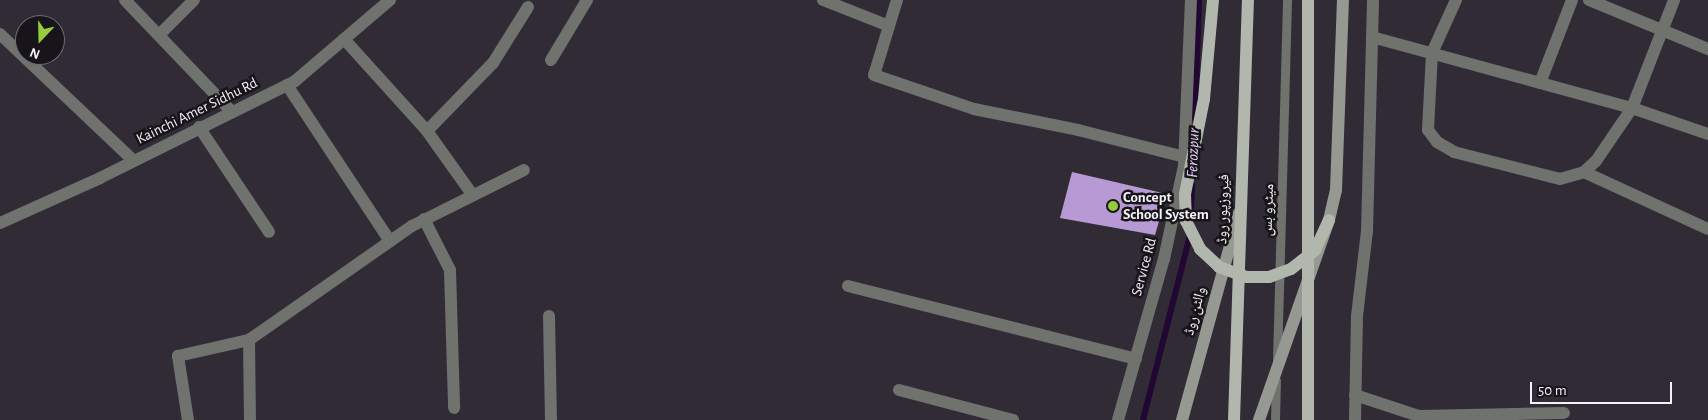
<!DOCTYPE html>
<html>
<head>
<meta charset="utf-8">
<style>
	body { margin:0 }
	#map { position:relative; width:1708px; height:420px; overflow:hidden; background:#302b35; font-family:"Alegreya Sans","Noto Naskh Arabic",sans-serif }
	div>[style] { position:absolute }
	.stream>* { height:5.5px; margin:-2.75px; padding:0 2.75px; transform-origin:2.75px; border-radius:2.75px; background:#220634 }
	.building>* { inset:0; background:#b79ad3 }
	.service>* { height:9px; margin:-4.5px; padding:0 4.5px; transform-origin:4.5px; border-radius:4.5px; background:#70726d }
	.minor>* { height:12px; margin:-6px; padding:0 6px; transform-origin:6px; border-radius:6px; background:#70726d }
	.tertiary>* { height:12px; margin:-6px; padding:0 6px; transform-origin:6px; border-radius:6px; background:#70726d }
	.secondary>* { height:12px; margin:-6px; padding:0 6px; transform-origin:6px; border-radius:6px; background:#959991 }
	.primary>* { height:12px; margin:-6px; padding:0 6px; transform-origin:6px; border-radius:6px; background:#b2b7ad }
	.dots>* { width:14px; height:14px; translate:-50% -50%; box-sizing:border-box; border:2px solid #171519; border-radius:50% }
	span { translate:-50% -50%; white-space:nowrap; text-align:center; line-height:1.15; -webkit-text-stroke:5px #171519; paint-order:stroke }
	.street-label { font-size:15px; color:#f4f1f8 }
	.poi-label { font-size:15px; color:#f4f1f8; font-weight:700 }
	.left { translate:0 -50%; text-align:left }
	.water-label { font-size:16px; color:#e4ccfb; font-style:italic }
	.north { position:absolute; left:15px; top:15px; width:50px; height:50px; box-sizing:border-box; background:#171519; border:1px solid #6f6d72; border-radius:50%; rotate:201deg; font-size:14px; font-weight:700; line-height:20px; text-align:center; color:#f4f1f8 }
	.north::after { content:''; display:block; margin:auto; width:18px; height:22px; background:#94cc3c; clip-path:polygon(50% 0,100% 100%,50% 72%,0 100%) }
	.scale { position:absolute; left:1530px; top:382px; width:142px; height:22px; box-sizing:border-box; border:2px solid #f4f1f8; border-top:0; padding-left:6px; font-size:15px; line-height:18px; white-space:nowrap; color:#f4f1f8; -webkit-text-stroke:4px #171519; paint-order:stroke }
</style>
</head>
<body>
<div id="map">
	<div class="stream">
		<i style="left:1195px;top:119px;width:119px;rotate:-88.1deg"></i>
		<i style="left:1191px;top:207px;width:21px;rotate:-87deg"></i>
		<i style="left:1143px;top:420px;width:190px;rotate:-75.7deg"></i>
	</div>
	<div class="building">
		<i style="clip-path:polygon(1072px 172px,1167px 194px,1155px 235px,1060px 218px)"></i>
	</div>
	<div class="service">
		<i style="left:1277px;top:360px;width:360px;rotate:-88.4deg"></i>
		<i style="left:1275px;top:420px;width:40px;rotate:-88.6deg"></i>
	</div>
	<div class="minor">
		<i style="left:125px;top:0;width:155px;rotate:46.3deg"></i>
		<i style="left:823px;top:0;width:71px;rotate:21.5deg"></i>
		<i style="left:897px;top:0;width:78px;rotate:107deg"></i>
		<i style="left:874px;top:75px;width:106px;rotate:18.8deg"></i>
		<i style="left:974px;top:109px;width:106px;rotate:11.4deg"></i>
		<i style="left:1078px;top:130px;width:110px;rotate:14.2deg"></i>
		<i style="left:1456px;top:0;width:58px;rotate:114.4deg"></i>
		<i style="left:1432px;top:53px;width:77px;rotate:93deg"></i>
		<i style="left:1428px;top:130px;width:15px;rotate:53deg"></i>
		<i style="left:1437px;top:142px;width:20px;rotate:30deg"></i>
		<i style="left:1454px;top:152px;width:109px;rotate:14.3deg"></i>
		<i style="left:1560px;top:179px;width:25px;rotate:-16deg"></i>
		<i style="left:1584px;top:172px;width:16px;rotate:-43deg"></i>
		<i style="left:1596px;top:161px;width:64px;rotate:-55.8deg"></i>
		<i style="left:1632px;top:108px;width:116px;rotate:-68.7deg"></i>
		<i style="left:1589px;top:0;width:129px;rotate:22.4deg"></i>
		<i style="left:0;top:34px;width:183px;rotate:43.5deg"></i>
		<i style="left:160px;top:34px;width:48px;rotate:-45deg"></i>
		<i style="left:1372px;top:37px;width:270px;rotate:15.3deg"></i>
		<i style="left:1632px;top:108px;width:80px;rotate:18.9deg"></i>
		<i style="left:344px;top:39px;width:124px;rotate:47.9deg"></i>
		<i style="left:427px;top:131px;width:77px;rotate:54.5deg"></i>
		<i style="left:551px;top:60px;width:70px;rotate:-59deg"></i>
		<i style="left:1540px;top:83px;width:89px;rotate:-68.9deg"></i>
		<i style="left:287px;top:85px;width:187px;rotate:56.6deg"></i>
		<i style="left:199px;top:127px;width:126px;rotate:56.3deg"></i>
		<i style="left:427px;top:131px;width:95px;rotate:-45.9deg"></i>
		<i style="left:493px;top:63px;width:66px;rotate:-58deg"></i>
		<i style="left:1584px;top:172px;width:136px;rotate:24.7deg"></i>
		<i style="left:424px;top:219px;width:57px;rotate:63deg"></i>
		<i style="left:450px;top:270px;width:138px;rotate:88.3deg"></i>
		<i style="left:0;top:223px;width:110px;rotate:-24.2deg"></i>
		<i style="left:100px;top:178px;width:218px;rotate:-26.4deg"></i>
		<i style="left:295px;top:81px;width:125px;rotate:-40.5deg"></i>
		<i style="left:848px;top:286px;width:297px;rotate:14.2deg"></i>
		<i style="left:549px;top:316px;width:104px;rotate:88.9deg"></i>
		<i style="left:249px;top:340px;width:80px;rotate:89.3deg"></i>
		<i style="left:899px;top:390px;width:118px;rotate:14.7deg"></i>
		<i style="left:1355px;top:395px;width:67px;rotate:18.2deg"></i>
		<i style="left:1419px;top:416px;width:145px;rotate:-1.2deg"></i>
		<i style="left:188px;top:420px;width:65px;rotate:-98.9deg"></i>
		<i style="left:178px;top:356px;width:73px;rotate:-12.7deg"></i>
		<i style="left:249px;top:340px;width:199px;rotate:-35deg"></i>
		<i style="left:412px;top:226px;width:125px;rotate:-26.6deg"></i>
		<i style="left:1118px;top:420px;width:167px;rotate:-74.1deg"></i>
		<i style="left:1164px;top:259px;width:95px;rotate:-77.9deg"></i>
		<i style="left:1184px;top:166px;width:166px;rotate:-87.6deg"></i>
	</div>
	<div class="tertiary">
		<i style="left:1355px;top:420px;width:104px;rotate:-88.9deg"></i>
		<i style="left:1357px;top:316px;width:86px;rotate:-83.3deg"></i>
		<i style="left:1367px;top:231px;width:231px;rotate:-88.5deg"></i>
	</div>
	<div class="secondary">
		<i style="left:1182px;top:420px;width:215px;rotate:-74.6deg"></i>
		<i style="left:1259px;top:420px;width:212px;rotate:-70.7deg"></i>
		<i style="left:1329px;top:220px;width:31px;rotate:-77deg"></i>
		<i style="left:1336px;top:190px;width:190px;rotate:-87.9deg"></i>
	</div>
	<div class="primary">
		<i style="left:1213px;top:0;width:99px;rotate:95.2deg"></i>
		<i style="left:1204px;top:99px;width:97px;rotate:101.3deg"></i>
		<i style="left:1185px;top:194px;width:27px;rotate:88deg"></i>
		<i style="left:1186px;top:221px;width:31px;rotate:63deg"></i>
		<i style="left:1200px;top:249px;width:26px;rotate:43deg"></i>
		<i style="left:1219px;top:267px;width:29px;rotate:20deg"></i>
		<i style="left:1246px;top:277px;width:23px"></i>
		<i style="left:1269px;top:277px;width:23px;rotate:-20deg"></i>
		<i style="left:1291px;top:269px;width:31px;rotate:-38deg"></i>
		<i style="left:1315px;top:250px;width:33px;rotate:-65deg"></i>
		<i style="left:1234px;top:420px;width:420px;rotate:-88.1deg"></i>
		<i style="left:1308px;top:420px;width:420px;rotate:-90deg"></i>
	</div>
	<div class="dots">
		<i style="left:1113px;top:206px;background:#94cc3c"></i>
	</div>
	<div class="street-label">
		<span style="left:197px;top:111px;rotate:-26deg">Kainchi Amer Sidhu Rd</span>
		<span style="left:1223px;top:209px;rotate:-88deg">فیروزپور روڈ</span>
		<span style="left:1268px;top:210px;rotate:-88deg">میٹرو بس</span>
		<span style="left:1144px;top:267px;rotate:-75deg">Service Rd</span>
		<span style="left:1195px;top:311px;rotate:-75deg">والٹن روڈ</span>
	</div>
	<div class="poi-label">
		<span class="left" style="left:1123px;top:206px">Concept<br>School System</span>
	</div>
	<div class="water-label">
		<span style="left:1193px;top:153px;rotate:-88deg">Ferozpur</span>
	</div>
	<div class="north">N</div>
	<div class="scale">50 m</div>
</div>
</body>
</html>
